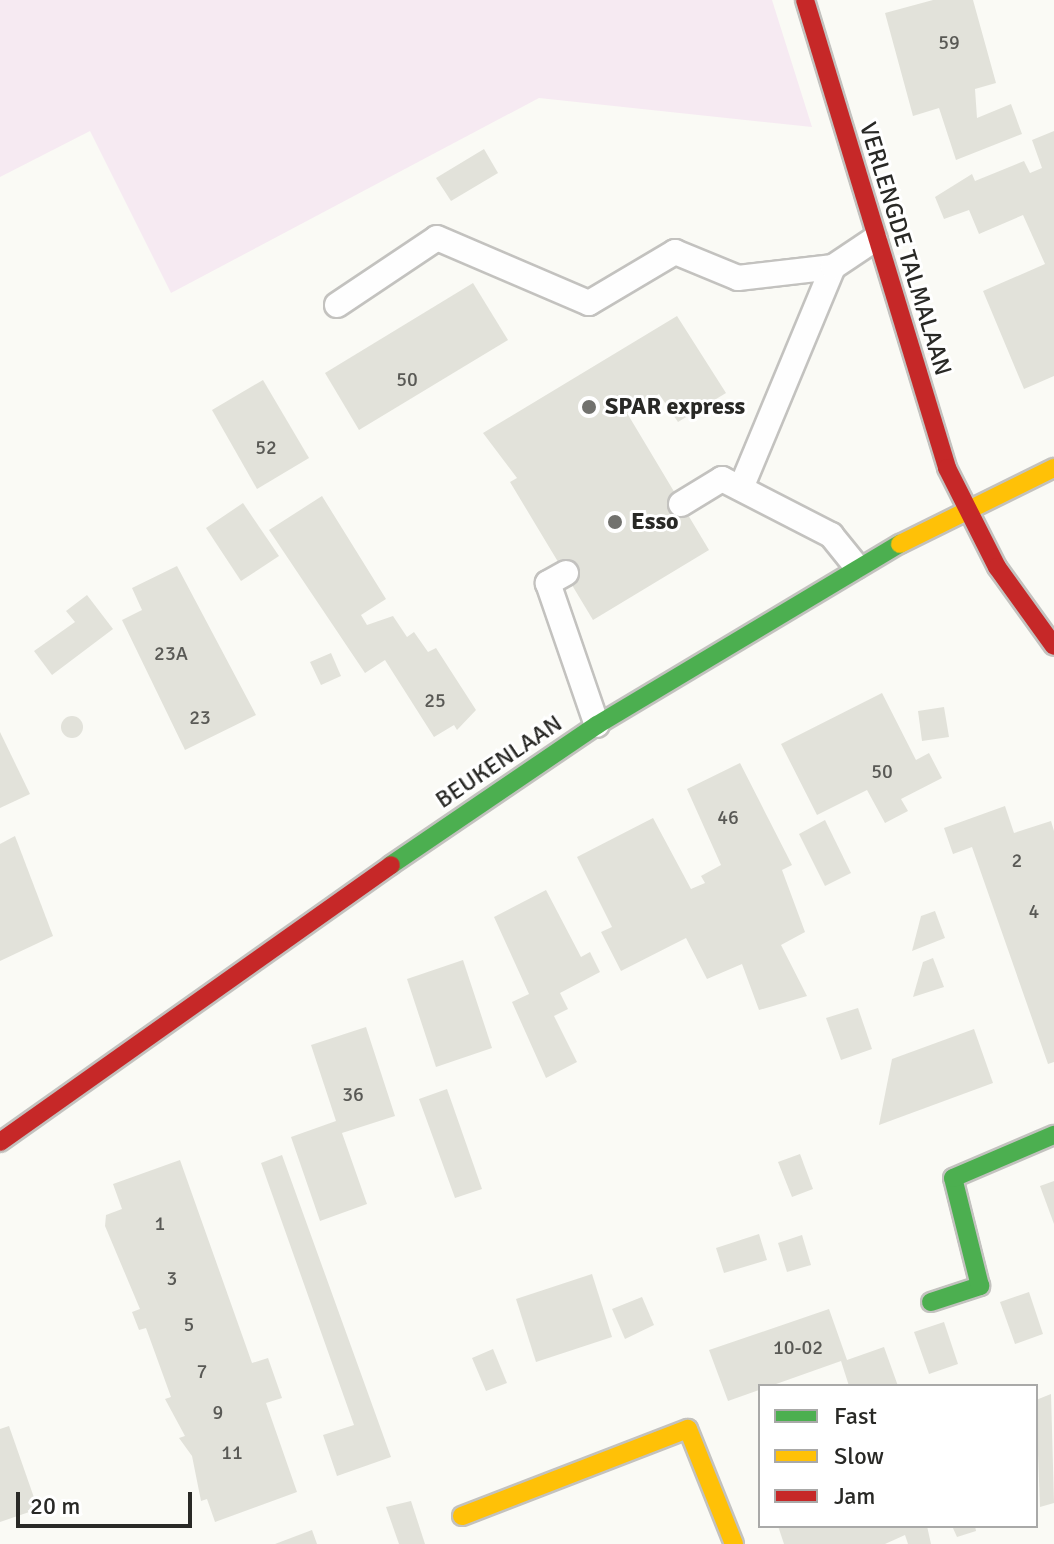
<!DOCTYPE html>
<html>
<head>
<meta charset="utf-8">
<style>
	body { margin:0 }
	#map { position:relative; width:1054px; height:1544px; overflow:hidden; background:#fafaf5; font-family:Signika,sans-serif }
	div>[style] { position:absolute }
	.green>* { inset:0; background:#f6eaf2 }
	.building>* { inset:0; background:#e2e2da }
	.round { border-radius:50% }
	.roads { filter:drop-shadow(2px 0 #c3c2bf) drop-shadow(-2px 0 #c3c2bf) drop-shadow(0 2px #c3c2bf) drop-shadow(0 -2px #c3c2bf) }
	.lane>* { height:24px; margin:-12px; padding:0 12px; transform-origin:12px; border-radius:12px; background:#fefefe }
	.fast>* { height:18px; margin:-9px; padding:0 9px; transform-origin:9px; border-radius:9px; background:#4caf50 }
	.slow>* { height:18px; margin:-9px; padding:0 9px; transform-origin:9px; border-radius:9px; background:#ffc107 }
	.jam>* { height:18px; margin:-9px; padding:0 9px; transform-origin:9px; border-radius:9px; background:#c62828 }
	.dots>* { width:22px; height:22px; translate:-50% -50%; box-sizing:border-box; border:4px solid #fff; border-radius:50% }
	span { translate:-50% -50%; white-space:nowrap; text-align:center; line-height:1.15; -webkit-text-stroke:6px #fff; paint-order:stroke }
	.number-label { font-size:20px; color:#595955 }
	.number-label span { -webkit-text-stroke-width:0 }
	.street-label { font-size:24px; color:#292926 }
	.poi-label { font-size:24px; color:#292926; font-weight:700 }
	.left { translate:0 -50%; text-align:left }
	.legend { position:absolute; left:758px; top:1384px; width:280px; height:144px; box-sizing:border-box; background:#fff; border:2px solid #a9a9a8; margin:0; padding:10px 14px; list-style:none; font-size:24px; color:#292926 }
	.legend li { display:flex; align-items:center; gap:16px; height:40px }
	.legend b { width:40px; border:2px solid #a9a9a8 }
	.scale { position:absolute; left:16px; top:1492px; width:176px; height:36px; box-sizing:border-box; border:4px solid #292926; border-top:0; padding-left:10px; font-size:24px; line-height:28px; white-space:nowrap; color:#292926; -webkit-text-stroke:6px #fff; paint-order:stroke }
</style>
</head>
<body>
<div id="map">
	<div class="green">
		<i style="clip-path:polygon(0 0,772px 0,812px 127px,539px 98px,171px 293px,90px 131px,0 177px)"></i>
	</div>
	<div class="building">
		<i style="clip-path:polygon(933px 0,973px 0,996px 83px,975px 89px,977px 118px,1011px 104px,1022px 134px,956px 160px,939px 108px,913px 116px,885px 13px)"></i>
		<i style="clip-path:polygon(1054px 131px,1054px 376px,1024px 389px,983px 291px,1045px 264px,1023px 215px,979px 234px,969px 210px,944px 219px,935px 197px,972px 174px,975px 181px,1024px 161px,1030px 173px,1042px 168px,1032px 140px)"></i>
		<i style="clip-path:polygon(484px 149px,498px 173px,451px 201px,436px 178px)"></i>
		<i style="clip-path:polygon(473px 283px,508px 340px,359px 430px,325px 373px)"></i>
		<i style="clip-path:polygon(677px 316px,726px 393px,678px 422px,659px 394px,627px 413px,709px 550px,593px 620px,510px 482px,517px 478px,483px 433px)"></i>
		<i style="clip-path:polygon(263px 380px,309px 458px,257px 489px,212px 410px)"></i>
		<i style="clip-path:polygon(322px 496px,386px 599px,361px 615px,367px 625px,393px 616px,407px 637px,414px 632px,428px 652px,436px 648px,476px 710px,457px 730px,454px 725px,434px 737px,385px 660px,365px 673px,269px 530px)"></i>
		<i style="clip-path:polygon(243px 503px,279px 556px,241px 581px,206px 528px)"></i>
		<i style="clip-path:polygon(177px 566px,256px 715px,185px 750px,122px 620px,142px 610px,132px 588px)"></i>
		<i style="clip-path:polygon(87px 595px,113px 629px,52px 675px,34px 651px,75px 622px,66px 611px)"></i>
		<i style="clip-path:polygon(331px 653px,341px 676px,321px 685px,310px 662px)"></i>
		<i style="clip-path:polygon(882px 693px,916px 760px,929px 753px,942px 778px,901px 799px,908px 811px,885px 823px,867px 790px,817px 815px,781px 744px)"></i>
		<i style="clip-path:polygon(944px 707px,949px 737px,922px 741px,918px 711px)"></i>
		<i class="round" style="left:61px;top:716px;width:22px;height:22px"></i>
		<i style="clip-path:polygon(0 732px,30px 794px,0 808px)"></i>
		<i style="clip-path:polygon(740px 763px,792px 865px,782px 870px,805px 932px,781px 945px,807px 996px,759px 1010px,742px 964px,707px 979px,686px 938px,621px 971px,601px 932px,612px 927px,577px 857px,653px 818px,691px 889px,705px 883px,701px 876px,721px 865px,687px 789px)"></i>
		<i style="clip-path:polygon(1005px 806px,1014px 833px,1051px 821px,1054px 831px,1054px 1062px,1048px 1064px,972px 847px,953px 854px,944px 828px)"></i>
		<i style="clip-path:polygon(825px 820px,851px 873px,825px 886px,799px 834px)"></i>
		<i style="clip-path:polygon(15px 836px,53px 936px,0 961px,0 844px)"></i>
		<i style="clip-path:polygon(546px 890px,581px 957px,590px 952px,600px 972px,560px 993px,568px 1009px,554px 1016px,577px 1062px,546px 1078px,512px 1002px,529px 994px,494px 917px)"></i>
		<i style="clip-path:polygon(935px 911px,945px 938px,912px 951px,921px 916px)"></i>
		<i style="clip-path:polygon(933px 958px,944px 987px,913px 997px,923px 962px)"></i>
		<i style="clip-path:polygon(463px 960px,492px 1048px,436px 1067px,407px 979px)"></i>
		<i style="clip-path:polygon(858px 1008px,872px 1049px,841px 1060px,826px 1018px)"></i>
		<i style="clip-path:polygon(366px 1027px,395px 1116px,342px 1133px,367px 1204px,320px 1221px,291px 1137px,336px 1121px,311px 1045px)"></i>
		<i style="clip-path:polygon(974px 1029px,993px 1083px,879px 1125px,892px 1059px)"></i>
		<i style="clip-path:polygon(447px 1089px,482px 1189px,455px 1198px,419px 1099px)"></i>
		<i style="clip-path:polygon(800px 1154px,813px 1189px,792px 1197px,778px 1162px)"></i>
		<i style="clip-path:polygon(282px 1155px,391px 1457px,337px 1476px,323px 1435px,354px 1425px,261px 1163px)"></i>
		<i style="clip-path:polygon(180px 1160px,252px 1363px,268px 1358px,282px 1398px,266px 1403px,297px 1492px,215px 1522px,207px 1499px,201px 1501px,192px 1456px,179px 1438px,185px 1436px,165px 1399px,171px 1397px,146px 1328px,139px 1330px,132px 1312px,140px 1309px,105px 1226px,106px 1215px,122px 1209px,113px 1184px)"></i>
		<i style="clip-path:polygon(1054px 1181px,1054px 1224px,1040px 1186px)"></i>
		<i style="clip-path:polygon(759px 1234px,767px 1260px,724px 1273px,716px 1248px)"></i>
		<i style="clip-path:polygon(802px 1235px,811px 1265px,787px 1272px,778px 1243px)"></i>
		<i style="clip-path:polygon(592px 1274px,612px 1337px,536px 1362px,516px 1299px)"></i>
		<i style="clip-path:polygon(1029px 1292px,1043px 1334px,1015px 1344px,1000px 1302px)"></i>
		<i style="clip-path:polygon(642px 1297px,654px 1325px,625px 1339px,612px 1309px)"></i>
		<i style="clip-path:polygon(829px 1309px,847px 1360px,884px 1347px,898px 1386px,849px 1386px,841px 1361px,728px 1401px,709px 1350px)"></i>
		<i style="clip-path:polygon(944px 1322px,958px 1364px,929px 1374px,914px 1332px)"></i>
		<i style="clip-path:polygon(493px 1349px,507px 1383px,486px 1391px,472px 1358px)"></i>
		<i style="clip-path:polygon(1051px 1394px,1054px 1503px,1040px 1507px,1036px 1400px)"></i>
		<i style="clip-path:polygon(9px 1426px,38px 1509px,0 1522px,0 1429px)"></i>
		<i style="clip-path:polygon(411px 1501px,425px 1544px,399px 1544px,386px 1507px)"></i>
		<i style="clip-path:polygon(778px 1526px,927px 1526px,931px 1544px,908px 1544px,905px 1535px,885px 1544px,784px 1544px)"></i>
		<i style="clip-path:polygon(952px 1526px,975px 1526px,976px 1531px,957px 1537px)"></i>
		<i style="clip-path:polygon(312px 1530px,317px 1544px,275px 1544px)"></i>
	</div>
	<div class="roads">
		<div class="lane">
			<i style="left:337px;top:305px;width:120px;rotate:-33.8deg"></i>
			<i style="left:437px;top:238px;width:165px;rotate:23.2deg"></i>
			<i style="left:589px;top:303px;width:100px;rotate:-30.7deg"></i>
			<i style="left:675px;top:252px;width:68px;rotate:22.4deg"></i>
			<i style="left:738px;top:278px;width:96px;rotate:-6.6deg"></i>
			<i style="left:741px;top:488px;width:239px;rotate:-67.4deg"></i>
			<i style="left:833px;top:267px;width:50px;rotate:-33.7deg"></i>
			<i style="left:681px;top:504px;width:48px;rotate:-31.4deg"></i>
			<i style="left:722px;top:479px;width:123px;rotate:27.2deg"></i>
			<i style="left:831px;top:535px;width:40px;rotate:51deg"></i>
			<i style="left:566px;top:573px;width:21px;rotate:151deg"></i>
			<i style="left:548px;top:583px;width:150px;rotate:71deg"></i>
		</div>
		<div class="fast">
			<i style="left:391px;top:865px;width:249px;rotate:-34.2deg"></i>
			<i style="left:597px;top:725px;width:353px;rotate:-30.9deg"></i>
			<i style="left:931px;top:1302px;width:52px;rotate:-18.1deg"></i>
			<i style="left:980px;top:1286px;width:111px;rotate:-104deg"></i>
			<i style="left:953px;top:1178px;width:110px;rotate:-23.1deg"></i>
		</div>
		<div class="slow">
			<i style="left:900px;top:544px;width:172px;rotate:-26.3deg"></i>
			<i style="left:462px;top:1516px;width:242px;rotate:-21.1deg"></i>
			<i style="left:688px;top:1429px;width:124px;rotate:68.2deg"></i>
		</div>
		<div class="jam">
			<i style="left:805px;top:0;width:489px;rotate:73.1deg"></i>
			<i style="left:947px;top:468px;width:111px;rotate:63.2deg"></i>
			<i style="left:997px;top:567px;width:97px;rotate:54.2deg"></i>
			<i style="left:0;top:1142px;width:479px;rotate:-35.3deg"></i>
		</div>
	</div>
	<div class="dots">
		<i style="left:589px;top:407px;background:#72726e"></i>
		<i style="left:615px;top:522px;background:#72726e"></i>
	</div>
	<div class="number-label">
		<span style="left:949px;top:42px">59</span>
		<span style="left:407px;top:379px">50</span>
		<span style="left:266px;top:447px">52</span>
		<span style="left:171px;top:653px">23A</span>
		<span style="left:435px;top:700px">25</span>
		<span style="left:200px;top:717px">23</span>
		<span style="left:882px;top:771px">50</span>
		<span style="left:728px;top:817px">46</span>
		<span style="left:1017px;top:860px">2</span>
		<span style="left:1034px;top:911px">4</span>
		<span style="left:353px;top:1094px">36</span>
		<span style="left:160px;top:1223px">1</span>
		<span style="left:172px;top:1278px">3</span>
		<span style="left:189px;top:1324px">5</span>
		<span style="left:798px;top:1347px">10-02</span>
		<span style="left:202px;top:1371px">7</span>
		<span style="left:218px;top:1412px">9</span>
		<span style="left:232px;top:1452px">11</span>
	</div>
	<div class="street-label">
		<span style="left:905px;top:249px;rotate:73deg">VERLENGDE TALMALAAN</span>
		<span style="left:499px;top:762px;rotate:-34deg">BEUKENLAAN</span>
	</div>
	<div class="poi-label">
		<span class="left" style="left:605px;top:407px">SPAR express</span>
		<span class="left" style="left:631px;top:522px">Esso</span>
	</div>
	<ul class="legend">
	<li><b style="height:10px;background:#4caf50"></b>Fast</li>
	<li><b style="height:10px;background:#ffc107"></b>Slow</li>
	<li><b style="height:10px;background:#c62828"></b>Jam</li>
	</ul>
	<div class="scale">20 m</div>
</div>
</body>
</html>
